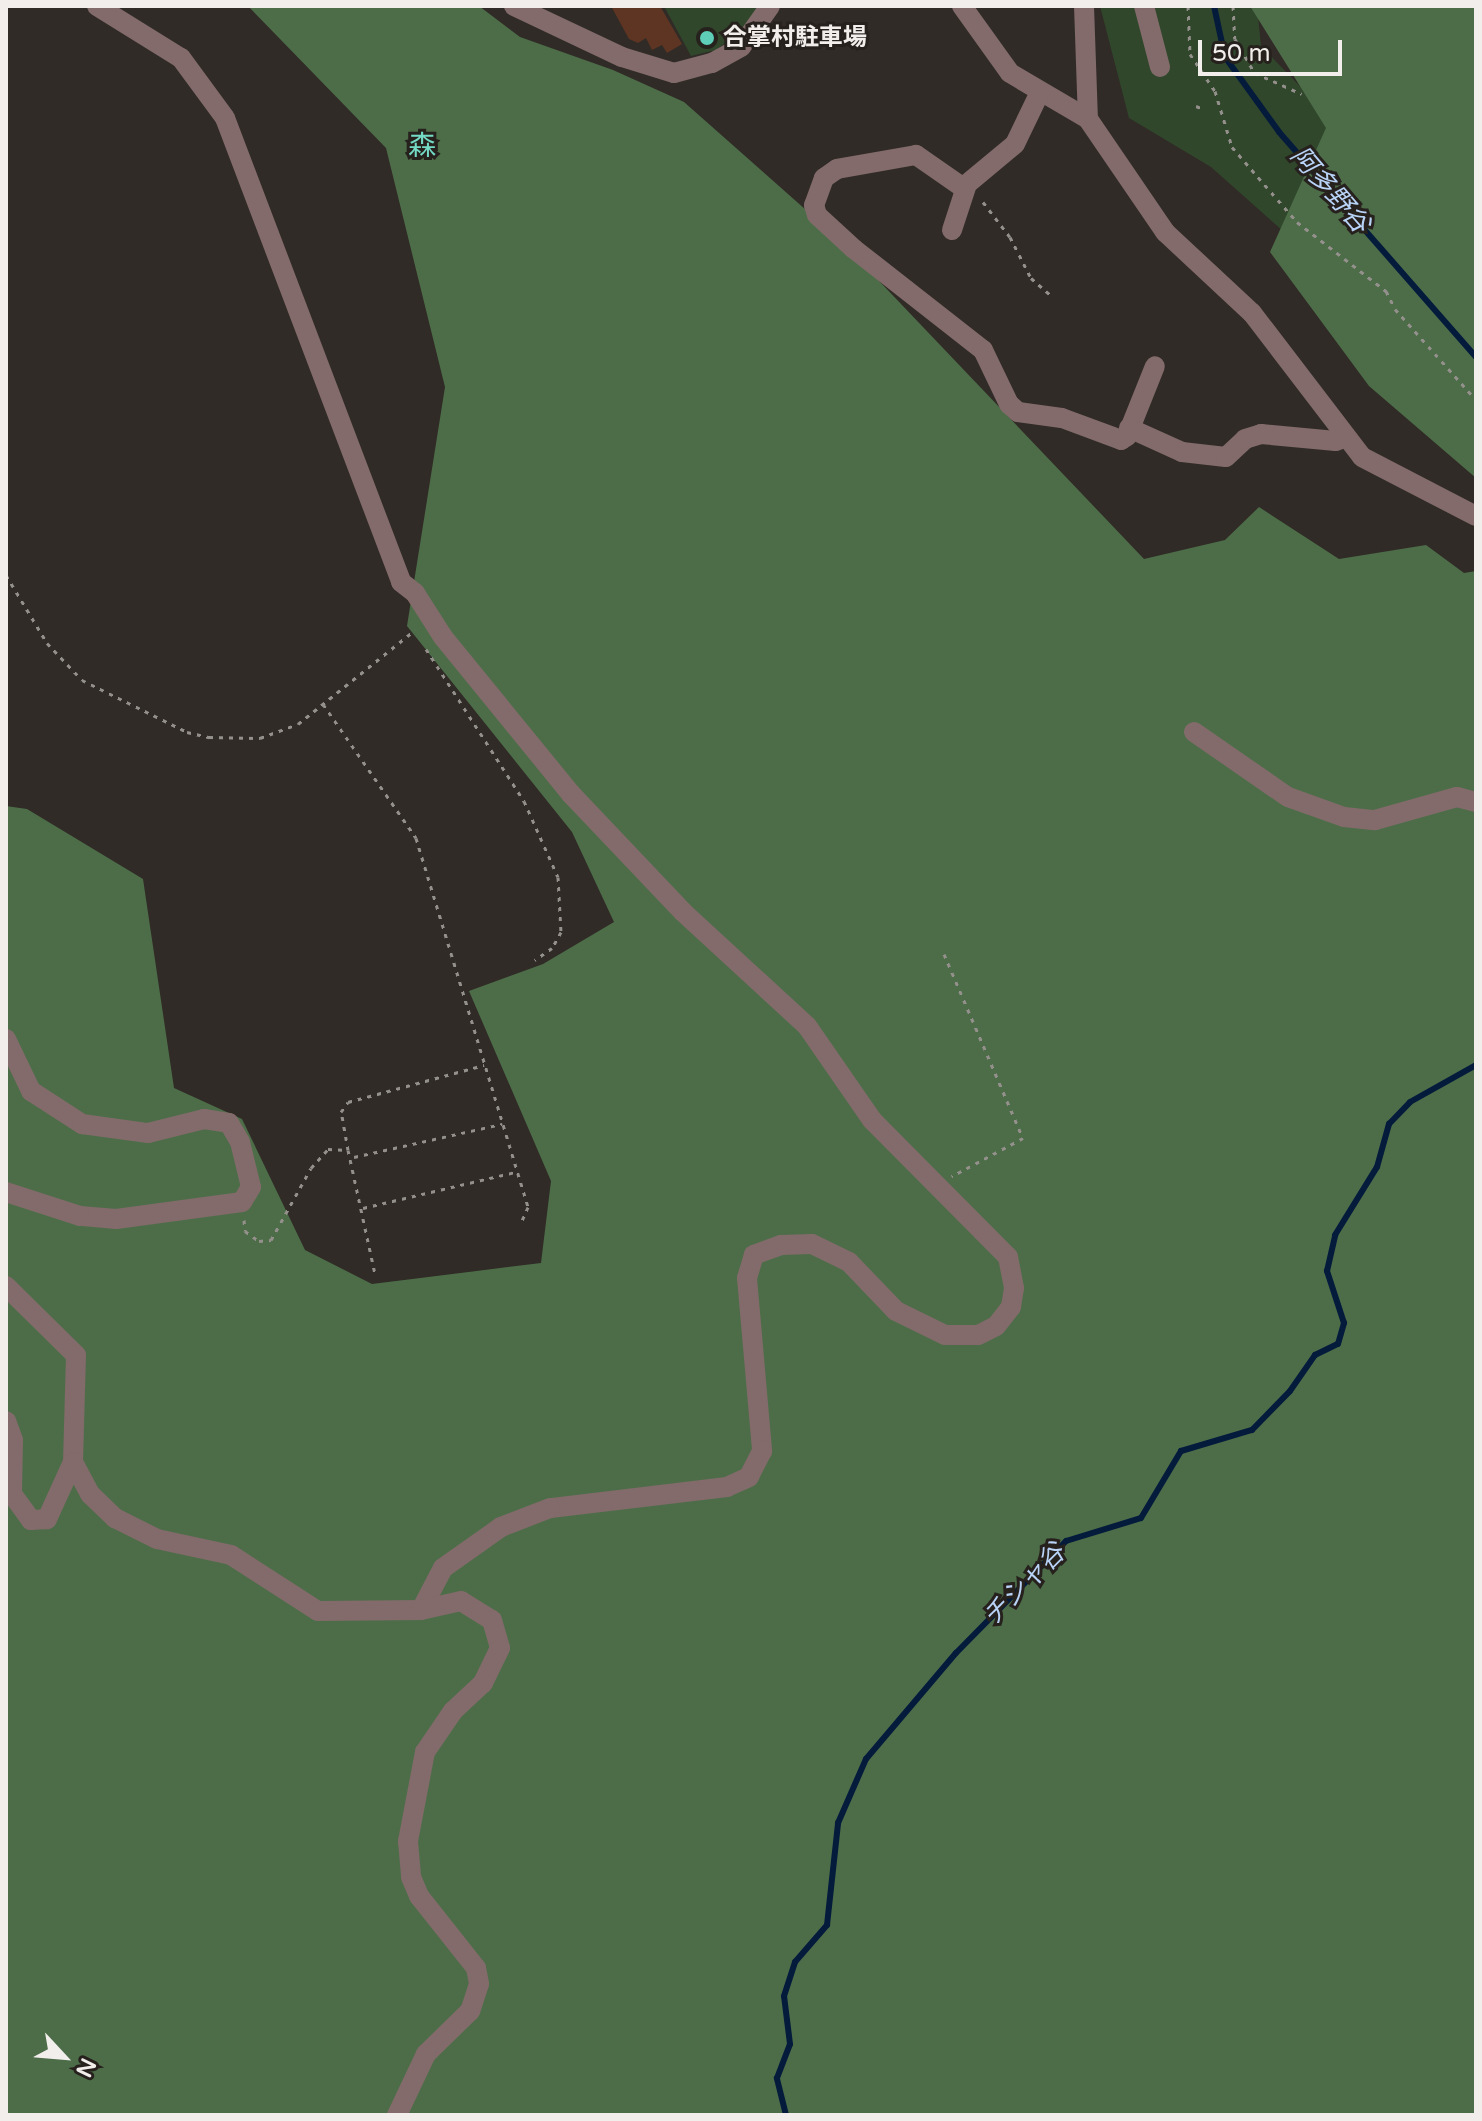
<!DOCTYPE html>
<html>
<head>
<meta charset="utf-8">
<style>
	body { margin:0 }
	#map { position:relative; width:1482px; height:2121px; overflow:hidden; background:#302b26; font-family:"Varela Round","Noto Sans JP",sans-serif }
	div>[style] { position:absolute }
	.green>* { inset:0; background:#30472c }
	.forest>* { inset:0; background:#4d6d49 }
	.stream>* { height:6px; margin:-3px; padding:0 3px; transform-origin:3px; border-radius:3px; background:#051b3b }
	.building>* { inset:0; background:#5e3522 }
	.path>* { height:3px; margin-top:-1.5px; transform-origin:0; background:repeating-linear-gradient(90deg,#94908c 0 4px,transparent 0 10px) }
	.minor>* { height:20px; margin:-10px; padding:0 10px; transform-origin:10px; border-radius:10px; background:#826b6a }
	.dots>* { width:22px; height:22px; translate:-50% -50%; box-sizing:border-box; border:4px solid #26211d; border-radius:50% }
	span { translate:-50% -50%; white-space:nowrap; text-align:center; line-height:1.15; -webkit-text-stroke:6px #26211d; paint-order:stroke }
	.poi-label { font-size:24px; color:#f1eeeb; font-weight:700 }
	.left { translate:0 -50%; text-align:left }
	.water-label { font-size:26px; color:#b9d3f7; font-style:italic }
	.quarter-label { font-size:28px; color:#75dac5 }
	.frame { position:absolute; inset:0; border:8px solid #f1eeeb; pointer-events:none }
	.north { position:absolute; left:24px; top:2017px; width:80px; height:80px; -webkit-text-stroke:6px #26211d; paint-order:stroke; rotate:116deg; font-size:22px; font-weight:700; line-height:32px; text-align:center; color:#f1eeeb }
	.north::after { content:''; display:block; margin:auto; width:28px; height:36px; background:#f1eeeb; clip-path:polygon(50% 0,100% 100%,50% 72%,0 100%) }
	.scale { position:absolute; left:1198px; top:40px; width:144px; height:36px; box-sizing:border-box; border:4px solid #f1eeeb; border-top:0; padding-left:10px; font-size:24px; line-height:28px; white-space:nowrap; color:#f1eeeb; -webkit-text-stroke:6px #26211d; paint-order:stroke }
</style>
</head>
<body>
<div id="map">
	<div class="green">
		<i style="clip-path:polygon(664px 6px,759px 6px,741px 31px,716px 50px,691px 56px)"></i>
		<i style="clip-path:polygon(1100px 6px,1257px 6px,1261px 46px,1371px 160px,1318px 262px,1211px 167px,1129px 118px)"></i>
	</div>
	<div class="forest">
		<i style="clip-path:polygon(248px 6px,479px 6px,520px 37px,613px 70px,684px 102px,841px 241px,1144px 559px,1225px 540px,1259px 507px,1339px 559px,1426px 545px,1464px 573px,1476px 571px,1476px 2115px,6px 2115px,6px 806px,27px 809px,143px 879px,174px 1088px,242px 1119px,305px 1250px,372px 1284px,541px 1263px,551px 1181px,469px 991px,543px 964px,614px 922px,572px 832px,407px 626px,445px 387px,386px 148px)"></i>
		<i style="clip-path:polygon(1250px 6px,1476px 6px,1476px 478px,1369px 386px,1270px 252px,1326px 128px)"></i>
	</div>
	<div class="stream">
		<i style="left:1214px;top:6px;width:52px;rotate:77.8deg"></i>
		<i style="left:1225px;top:57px;width:92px;rotate:54.2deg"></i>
		<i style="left:1279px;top:132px;width:299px;rotate:48.8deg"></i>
		<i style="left:786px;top:2115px;width:38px;rotate:-104deg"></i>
		<i style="left:777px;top:2078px;width:36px;rotate:-69deg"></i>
		<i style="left:790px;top:2044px;width:48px;rotate:-97.1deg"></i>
		<i style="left:784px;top:1996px;width:36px;rotate:-72deg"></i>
		<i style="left:795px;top:1962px;width:49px;rotate:-49.1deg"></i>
		<i style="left:827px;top:1925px;width:103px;rotate:-83.8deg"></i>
		<i style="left:838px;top:1823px;width:70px;rotate:-66.4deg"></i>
		<i style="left:866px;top:1759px;width:139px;rotate:-49.7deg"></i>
		<i style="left:956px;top:1653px;width:157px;rotate:-45.5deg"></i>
		<i style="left:1066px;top:1541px;width:78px;rotate:-17deg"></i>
		<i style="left:1141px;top:1518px;width:78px;rotate:-59.2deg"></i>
		<i style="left:1181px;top:1451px;width:74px;rotate:-16.5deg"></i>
		<i style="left:1252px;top:1430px;width:54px;rotate:-45.7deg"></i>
		<i style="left:1290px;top:1391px;width:44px;rotate:-55.2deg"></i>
		<i style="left:1315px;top:1355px;width:25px;rotate:-26deg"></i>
		<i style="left:1338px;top:1344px;width:22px;rotate:-74deg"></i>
		<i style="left:1344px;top:1323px;width:55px;rotate:-108.1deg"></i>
		<i style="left:1327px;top:1271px;width:37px;rotate:-77deg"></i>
		<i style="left:1335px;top:1235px;width:80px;rotate:-58.3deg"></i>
		<i style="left:1377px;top:1167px;width:45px;rotate:-74.4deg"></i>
		<i style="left:1389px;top:1124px;width:30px;rotate:-46deg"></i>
		<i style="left:1410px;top:1102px;width:76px;rotate:-29.3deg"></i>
	</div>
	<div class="building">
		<i style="clip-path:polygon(611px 6px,660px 6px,682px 44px,667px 53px,662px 45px,652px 50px,646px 38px,638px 43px,629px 39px)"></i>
	</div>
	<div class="path">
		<i style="left:1188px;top:6px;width:48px;rotate:87.6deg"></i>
		<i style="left:1190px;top:54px;width:45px;rotate:56deg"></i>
		<i style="left:1215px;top:91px;width:59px;rotate:73.1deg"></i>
		<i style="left:1232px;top:147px;width:99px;rotate:49.1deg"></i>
		<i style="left:1297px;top:222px;width:113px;rotate:37.8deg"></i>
		<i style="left:1386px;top:291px;width:20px;rotate:63deg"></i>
		<i style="left:1395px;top:309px;width:122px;rotate:48.3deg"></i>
		<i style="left:1233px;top:6px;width:33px;rotate:87deg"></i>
		<i style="left:1235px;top:39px;width:39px;rotate:60deg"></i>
		<i style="left:1255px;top:73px;width:51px;rotate:24.1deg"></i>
		<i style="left:1196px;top:106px;width:5px;rotate:22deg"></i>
		<i style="left:983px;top:202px;width:44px;rotate:52.4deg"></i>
		<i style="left:1010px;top:237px;width:46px;rotate:62.9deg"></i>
		<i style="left:1031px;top:278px;width:29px;rotate:41deg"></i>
		<i style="left:6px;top:575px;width:79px;rotate:58.9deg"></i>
		<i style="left:47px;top:643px;width:51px;rotate:46.6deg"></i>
		<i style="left:82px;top:680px;width:117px;rotate:26.3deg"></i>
		<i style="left:187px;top:732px;width:23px;rotate:13deg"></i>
		<i style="left:209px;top:737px;width:51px;rotate:1.1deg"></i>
		<i style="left:260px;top:738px;width:40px;rotate:-20.2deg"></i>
		<i style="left:298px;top:724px;width:150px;rotate:-38.8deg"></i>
		<i style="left:426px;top:649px;width:181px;rotate:57.2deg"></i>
		<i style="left:524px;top:801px;width:83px;rotate:65.9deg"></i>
		<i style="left:558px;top:877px;width:55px;rotate:86.9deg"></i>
		<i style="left:561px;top:932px;width:18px;rotate:119deg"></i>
		<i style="left:552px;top:948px;width:21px;rotate:145deg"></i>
		<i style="left:323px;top:704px;width:163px;rotate:55.2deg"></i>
		<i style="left:416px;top:838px;width:386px;rotate:73.1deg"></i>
		<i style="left:528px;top:1207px;width:17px;rotate:114deg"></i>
		<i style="left:944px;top:954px;width:200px;rotate:66.8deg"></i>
		<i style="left:1023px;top:1138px;width:81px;rotate:151.8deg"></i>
		<i style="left:348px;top:1150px;width:127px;rotate:77.7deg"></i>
		<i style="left:354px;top:1157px;width:152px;rotate:-12.6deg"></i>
		<i style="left:363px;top:1208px;width:156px;rotate:-13.3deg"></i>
		<i style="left:244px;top:1220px;width:11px;rotate:85deg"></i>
		<i style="left:245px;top:1231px;width:17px;rotate:36deg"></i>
		<i style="left:259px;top:1241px;width:12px;rotate:-5deg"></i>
		<i style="left:271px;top:1240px;width:82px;rotate:-60.9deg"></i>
		<i style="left:311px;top:1168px;width:25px;rotate:-48deg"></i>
		<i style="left:328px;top:1149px;width:20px;rotate:3deg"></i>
		<i style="left:348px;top:1150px;width:39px;rotate:-100deg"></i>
		<i style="left:341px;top:1112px;width:12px;rotate:-55deg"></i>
		<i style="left:348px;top:1102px;width:141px;rotate:-15.2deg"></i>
	</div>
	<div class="minor">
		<i style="left:97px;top:6px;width:99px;rotate:31.8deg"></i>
		<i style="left:181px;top:58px;width:74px;rotate:53.7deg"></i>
		<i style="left:225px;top:118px;width:496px;rotate:69.2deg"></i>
		<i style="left:401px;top:582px;width:18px;rotate:38deg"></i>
		<i style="left:415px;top:593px;width:52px;rotate:57.5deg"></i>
		<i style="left:443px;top:637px;width:203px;rotate:50.8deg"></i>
		<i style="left:571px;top:794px;width:163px;rotate:46.5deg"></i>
		<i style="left:683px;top:912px;width:168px;rotate:42.6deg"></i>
		<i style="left:807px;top:1026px;width:114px;rotate:55.3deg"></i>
		<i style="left:872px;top:1120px;width:193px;rotate:45.2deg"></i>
		<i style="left:1008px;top:1257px;width:32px;rotate:79deg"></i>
		<i style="left:1014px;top:1288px;width:19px;rotate:99deg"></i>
		<i style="left:1011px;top:1307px;width:24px;rotate:128deg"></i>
		<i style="left:996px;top:1326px;width:20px;rotate:153deg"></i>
		<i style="left:978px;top:1335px;width:33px;rotate:180deg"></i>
		<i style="left:945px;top:1335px;width:55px;rotate:-153.9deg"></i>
		<i style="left:896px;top:1311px;width:68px;rotate:-133.8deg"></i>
		<i style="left:849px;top:1262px;width:41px;rotate:-154.1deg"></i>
		<i style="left:812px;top:1244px;width:31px;rotate:178deg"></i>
		<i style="left:781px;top:1245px;width:29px;rotate:160deg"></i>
		<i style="left:754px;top:1255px;width:24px;rotate:107deg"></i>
		<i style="left:747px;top:1278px;width:174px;rotate:85deg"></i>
		<i style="left:762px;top:1451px;width:29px;rotate:117deg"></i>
		<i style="left:749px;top:1477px;width:24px;rotate:156deg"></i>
		<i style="left:727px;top:1487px;width:178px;rotate:173.2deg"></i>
		<i style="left:550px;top:1508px;width:53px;rotate:158.8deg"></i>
		<i style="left:501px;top:1527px;width:71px;rotate:144.7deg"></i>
		<i style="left:443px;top:1568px;width:47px;rotate:117.6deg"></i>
		<i style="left:514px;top:6px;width:119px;rotate:25.3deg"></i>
		<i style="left:622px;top:57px;width:54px;rotate:17.1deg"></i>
		<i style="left:674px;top:73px;width:39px;rotate:-15deg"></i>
		<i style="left:712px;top:63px;width:33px;rotate:-29deg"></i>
		<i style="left:741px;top:47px;width:50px;rotate:-54.7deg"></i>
		<i style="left:962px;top:6px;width:82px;rotate:54.4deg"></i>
		<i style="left:1010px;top:73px;width:91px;rotate:30.5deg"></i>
		<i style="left:1088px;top:119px;width:137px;rotate:55.7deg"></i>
		<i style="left:1165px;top:232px;width:119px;rotate:43deg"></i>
		<i style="left:1252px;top:313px;width:181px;rotate:52.6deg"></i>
		<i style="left:1362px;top:457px;width:128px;rotate:27.4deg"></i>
		<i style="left:1084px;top:6px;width:113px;rotate:88deg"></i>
		<i style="left:1144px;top:6px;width:63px;rotate:75.3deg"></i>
		<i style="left:965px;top:189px;width:60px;rotate:-145.2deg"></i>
		<i style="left:916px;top:155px;width:80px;rotate:170deg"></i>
		<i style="left:837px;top:169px;width:16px;rotate:145deg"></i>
		<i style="left:824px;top:178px;width:29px;rotate:110deg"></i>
		<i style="left:814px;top:205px;width:10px;rotate:73deg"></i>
		<i style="left:817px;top:215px;width:50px;rotate:42.6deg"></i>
		<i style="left:854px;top:249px;width:164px;rotate:38.1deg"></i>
		<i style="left:983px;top:350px;width:60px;rotate:64.3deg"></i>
		<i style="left:1009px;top:404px;width:12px;rotate:42deg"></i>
		<i style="left:1018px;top:412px;width:44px;rotate:7.8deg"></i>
		<i style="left:1062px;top:418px;width:63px;rotate:20.4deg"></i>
		<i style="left:1121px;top:440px;width:7px;rotate:-34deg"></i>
		<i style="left:1127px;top:436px;width:75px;rotate:-68.2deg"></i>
		<i style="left:952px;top:230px;width:48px;rotate:-71.9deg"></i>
		<i style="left:967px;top:184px;width:62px;rotate:-39.8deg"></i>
		<i style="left:1015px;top:144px;width:58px;rotate:-64.3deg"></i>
		<i style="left:1129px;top:428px;width:58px;rotate:24.4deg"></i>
		<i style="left:1182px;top:452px;width:44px;rotate:6.5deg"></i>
		<i style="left:1226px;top:457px;width:26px;rotate:-43deg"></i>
		<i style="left:1245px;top:439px;width:17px;rotate:-17deg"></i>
		<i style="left:1261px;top:434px;width:75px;rotate:5.3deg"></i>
		<i style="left:1336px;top:441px;width:11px;rotate:-22deg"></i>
		<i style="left:1194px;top:732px;width:114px;rotate:34.7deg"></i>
		<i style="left:1288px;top:797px;width:59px;rotate:19.7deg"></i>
		<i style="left:1344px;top:817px;width:31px;rotate:6deg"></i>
		<i style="left:1375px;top:820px;width:85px;rotate:-15.7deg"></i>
		<i style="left:1457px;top:797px;width:20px;rotate:15deg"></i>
		<i style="left:6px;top:1039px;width:58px;rotate:64.3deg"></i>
		<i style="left:31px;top:1091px;width:61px;rotate:32.9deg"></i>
		<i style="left:82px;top:1124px;width:67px;rotate:7.8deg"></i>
		<i style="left:148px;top:1133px;width:58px;rotate:-14deg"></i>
		<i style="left:204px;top:1119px;width:25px;rotate:9deg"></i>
		<i style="left:229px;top:1123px;width:22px;rotate:60deg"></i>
		<i style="left:240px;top:1142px;width:46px;rotate:76.3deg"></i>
		<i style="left:251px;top:1187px;width:17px;rotate:121deg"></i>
		<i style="left:242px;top:1202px;width:127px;rotate:172.3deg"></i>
		<i style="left:116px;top:1219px;width:36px;rotate:-175deg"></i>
		<i style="left:80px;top:1216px;width:78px;rotate:-162deg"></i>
		<i style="left:6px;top:1286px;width:98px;rotate:44.6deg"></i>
		<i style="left:76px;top:1355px;width:107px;rotate:91.6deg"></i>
		<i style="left:73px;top:1462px;width:63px;rotate:114.5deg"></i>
		<i style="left:47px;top:1519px;width:16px;rotate:176deg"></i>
		<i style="left:31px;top:1520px;width:32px;rotate:-126deg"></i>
		<i style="left:12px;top:1494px;width:54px;rotate:-88.9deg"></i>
		<i style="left:13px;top:1440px;width:20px;rotate:-110deg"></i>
		<i style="left:73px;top:1462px;width:36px;rotate:62deg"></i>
		<i style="left:90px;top:1494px;width:35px;rotate:44deg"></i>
		<i style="left:115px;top:1518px;width:47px;rotate:26.6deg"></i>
		<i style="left:157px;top:1539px;width:76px;rotate:12.2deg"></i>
		<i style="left:231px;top:1555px;width:103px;rotate:32.8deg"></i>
		<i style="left:318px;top:1611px;width:103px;rotate:-0.6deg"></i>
		<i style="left:421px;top:1610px;width:41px;rotate:-12.7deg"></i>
		<i style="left:461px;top:1601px;width:36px;rotate:32deg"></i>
		<i style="left:492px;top:1620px;width:29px;rotate:74deg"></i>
		<i style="left:500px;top:1648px;width:39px;rotate:116deg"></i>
		<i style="left:483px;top:1683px;width:41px;rotate:137deg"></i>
		<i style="left:453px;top:1711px;width:50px;rotate:124.3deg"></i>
		<i style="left:425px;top:1752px;width:91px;rotate:100.8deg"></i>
		<i style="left:408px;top:1841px;width:36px;rotate:85deg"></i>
		<i style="left:411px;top:1877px;width:21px;rotate:67deg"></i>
		<i style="left:419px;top:1896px;width:92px;rotate:51.6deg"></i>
		<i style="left:476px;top:1968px;width:16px;rotate:79deg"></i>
		<i style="left:479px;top:1984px;width:28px;rotate:108deg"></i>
		<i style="left:470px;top:2011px;width:62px;rotate:135.7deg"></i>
		<i style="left:426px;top:2054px;width:68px;rotate:115.4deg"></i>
	</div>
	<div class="dots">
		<i style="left:707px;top:38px;background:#5eceb8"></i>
	</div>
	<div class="poi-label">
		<span class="left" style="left:723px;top:38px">合掌村駐車場</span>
	</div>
	<div class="water-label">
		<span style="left:1330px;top:190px;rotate:49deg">阿多野谷</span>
		<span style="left:1024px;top:1585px;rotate:-45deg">チシャ谷</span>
	</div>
	<div class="quarter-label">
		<span style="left:422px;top:146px">森</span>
	</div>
	<div class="frame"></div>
	<div class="north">N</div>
	<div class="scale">50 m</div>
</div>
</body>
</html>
